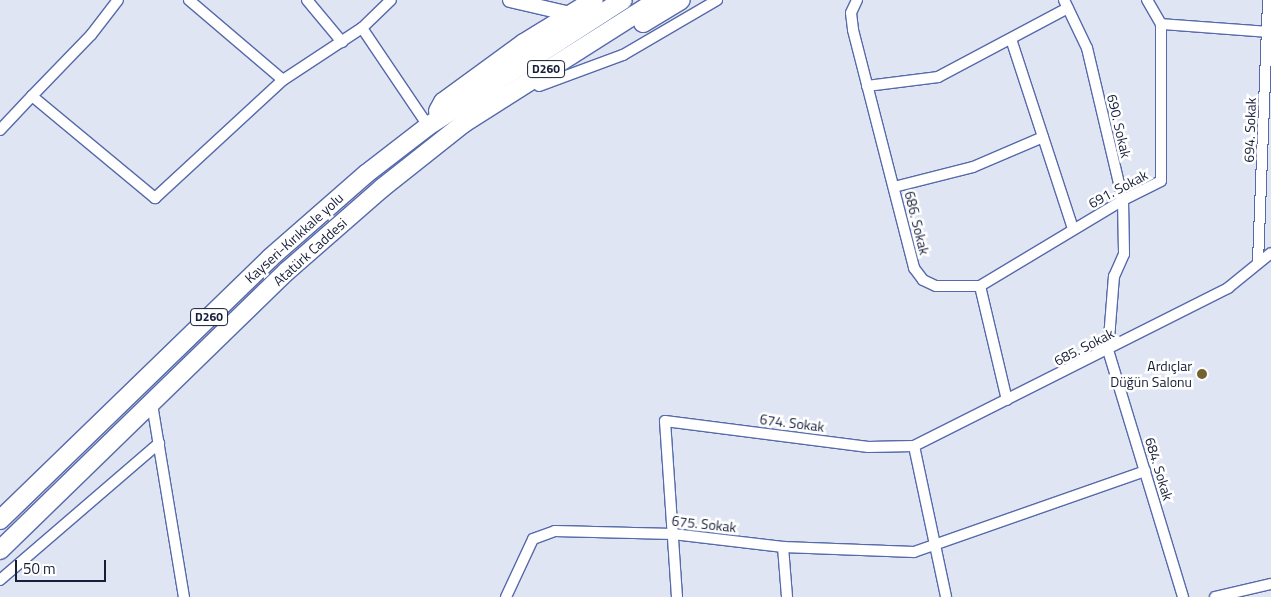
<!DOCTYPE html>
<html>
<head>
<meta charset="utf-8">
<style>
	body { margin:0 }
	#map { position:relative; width:1271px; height:597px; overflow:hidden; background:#e0e5f4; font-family:"Titillium Web",sans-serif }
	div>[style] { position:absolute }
	.roads { filter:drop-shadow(1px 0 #566aaa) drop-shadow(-1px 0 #566aaa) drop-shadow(0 1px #566aaa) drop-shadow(0 -1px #566aaa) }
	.street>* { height:10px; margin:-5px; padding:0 5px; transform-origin:5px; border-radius:5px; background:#fff }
	.secondary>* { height:14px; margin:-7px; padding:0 7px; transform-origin:7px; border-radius:7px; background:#fff }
	.highway>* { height:18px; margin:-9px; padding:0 9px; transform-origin:9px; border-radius:9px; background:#fff }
	.dots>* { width:14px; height:14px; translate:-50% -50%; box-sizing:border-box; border:2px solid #fff; border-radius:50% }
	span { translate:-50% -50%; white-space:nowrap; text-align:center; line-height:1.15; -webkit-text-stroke:5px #fff; paint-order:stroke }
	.shield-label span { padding:1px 4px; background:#fff; border:1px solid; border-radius:4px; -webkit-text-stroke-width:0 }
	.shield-label { font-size:12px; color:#161e38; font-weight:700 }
	.street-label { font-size:14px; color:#161e38 }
	.poi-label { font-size:14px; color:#161e38 }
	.right { translate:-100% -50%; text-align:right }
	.scale { position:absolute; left:15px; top:560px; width:91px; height:22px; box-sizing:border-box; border:2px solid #161e38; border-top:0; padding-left:6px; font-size:15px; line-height:18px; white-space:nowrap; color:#161e38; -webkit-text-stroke:4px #fff; paint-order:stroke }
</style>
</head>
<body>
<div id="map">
	<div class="roads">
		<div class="street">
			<i style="left:189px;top:0;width:123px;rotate:40.4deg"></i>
			<i style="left:307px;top:0;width:55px;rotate:50.2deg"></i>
			<i style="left:857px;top:0;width:14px;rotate:115deg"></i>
			<i style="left:851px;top:13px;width:17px;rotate:83deg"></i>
			<i style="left:853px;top:30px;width:246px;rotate:75.6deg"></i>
			<i style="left:914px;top:268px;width:15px;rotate:53deg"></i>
			<i style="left:923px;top:280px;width:14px;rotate:25deg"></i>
			<i style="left:936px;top:286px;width:44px"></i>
			<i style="left:980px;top:286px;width:117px;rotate:76.7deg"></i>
			<i style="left:1064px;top:0;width:53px;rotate:64.4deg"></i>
			<i style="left:1087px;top:48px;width:156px;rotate:76.7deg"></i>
			<i style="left:1123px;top:200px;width:54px;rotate:88.9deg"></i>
			<i style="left:1124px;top:254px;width:24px;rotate:114deg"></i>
			<i style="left:1114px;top:276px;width:74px;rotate:94.6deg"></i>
			<i style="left:1108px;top:350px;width:258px;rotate:73.1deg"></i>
			<i style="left:1161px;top:24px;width:110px;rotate:4.2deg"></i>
			<i style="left:362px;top:28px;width:40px;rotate:-44deg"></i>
			<i style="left:1011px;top:39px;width:200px;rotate:71.9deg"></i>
			<i style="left:539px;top:86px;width:90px;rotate:-20.3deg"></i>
			<i style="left:623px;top:55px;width:109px;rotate:-30.3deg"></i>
			<i style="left:867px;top:86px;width:72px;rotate:-7.2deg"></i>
			<i style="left:938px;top:77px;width:147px;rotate:-28deg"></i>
			<i style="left:32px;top:96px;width:85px;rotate:-46deg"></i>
			<i style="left:91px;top:35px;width:44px;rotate:-52.4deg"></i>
			<i style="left:0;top:130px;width:47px;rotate:-46.7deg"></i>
			<i style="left:32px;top:96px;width:160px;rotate:39.7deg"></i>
			<i style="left:155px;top:198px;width:174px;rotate:-42.7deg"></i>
			<i style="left:283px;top:80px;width:95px;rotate:-33.4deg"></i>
			<i style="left:362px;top:28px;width:118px;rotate:56deg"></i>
			<i style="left:894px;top:187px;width:81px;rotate:-14.2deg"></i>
			<i style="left:973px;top:167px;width:76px;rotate:-23.2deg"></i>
			<i style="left:1258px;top:262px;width:262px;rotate:-87.8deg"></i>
			<i style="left:980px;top:286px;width:167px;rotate:-31deg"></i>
			<i style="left:1123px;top:200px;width:42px;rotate:-26.6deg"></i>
			<i style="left:1161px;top:181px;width:157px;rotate:-90deg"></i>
			<i style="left:1161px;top:24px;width:28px;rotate:-120deg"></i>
			<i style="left:152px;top:404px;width:196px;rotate:80.6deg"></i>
			<i style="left:914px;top:446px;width:154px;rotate:78deg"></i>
			<i style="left:783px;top:547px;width:50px;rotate:85.4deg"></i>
			<i style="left:0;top:580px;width:210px;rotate:-40.7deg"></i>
			<i style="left:506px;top:597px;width:64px;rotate:-65deg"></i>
			<i style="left:533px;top:539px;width:23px;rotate:-20deg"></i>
			<i style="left:555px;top:531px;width:118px;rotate:1.5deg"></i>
			<i style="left:673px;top:534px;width:111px;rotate:6.7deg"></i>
			<i style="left:783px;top:547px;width:131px;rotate:2.2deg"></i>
			<i style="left:914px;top:552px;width:245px;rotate:-19.3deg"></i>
			<i style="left:677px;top:597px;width:176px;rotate:-93.9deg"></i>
			<i style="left:665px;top:421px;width:205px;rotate:7.3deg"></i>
			<i style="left:868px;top:447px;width:46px;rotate:-1.2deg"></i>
			<i style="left:914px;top:446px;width:352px;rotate:-26.7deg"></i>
			<i style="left:1228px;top:288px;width:55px;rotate:-39.1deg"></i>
			<i style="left:1215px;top:597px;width:57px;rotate:-13.1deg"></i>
		</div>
		<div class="secondary">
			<i style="left:510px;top:0;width:62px;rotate:13.1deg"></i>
		</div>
		<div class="highway">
			<i style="left:643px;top:23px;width:44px;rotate:-31.2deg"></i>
			<i style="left:438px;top:111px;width:10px;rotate:-61deg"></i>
			<i style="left:443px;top:102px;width:100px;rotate:-36.1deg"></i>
			<i style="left:524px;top:43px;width:82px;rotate:-31.6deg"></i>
			<i style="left:0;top:520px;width:376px;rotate:-44.1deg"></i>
			<i style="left:270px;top:258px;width:128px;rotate:-41.2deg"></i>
			<i style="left:366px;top:174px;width:78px;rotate:-37.7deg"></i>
			<i style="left:428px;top:126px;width:232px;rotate:-32.9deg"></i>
			<i style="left:0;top:550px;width:400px;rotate:-44.2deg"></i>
			<i style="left:287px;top:271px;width:126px;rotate:-41.1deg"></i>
			<i style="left:382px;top:188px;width:105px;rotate:-38.4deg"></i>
			<i style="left:464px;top:123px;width:230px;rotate:-32.4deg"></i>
		</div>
	</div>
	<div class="dots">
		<i style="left:1202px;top:374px;background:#756231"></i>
	</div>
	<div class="shield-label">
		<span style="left:546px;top:69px">D260</span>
		<span style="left:209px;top:317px">D260</span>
	</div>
	<div class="street-label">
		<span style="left:1119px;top:126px;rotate:77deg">690. Sokak</span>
		<span style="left:1250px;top:130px;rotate:-88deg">694. Sokak</span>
		<span style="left:1118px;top:189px;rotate:-28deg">691. Sokak</span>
		<span style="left:917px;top:223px;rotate:76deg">686. Sokak</span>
		<span style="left:294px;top:238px;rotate:-42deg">Kayseri-Kırıkkale yolu</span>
		<span style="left:310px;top:252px;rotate:-42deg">Atatürk Caddesi</span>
		<span style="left:1084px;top:347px;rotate:-27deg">685. Sokak</span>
		<span style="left:792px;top:423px;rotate:7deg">674. Sokak</span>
		<span style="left:1159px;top:469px;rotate:73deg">684. Sokak</span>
		<span style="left:704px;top:524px;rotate:6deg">675. Sokak</span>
	</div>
	<div class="poi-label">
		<span class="right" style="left:1192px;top:374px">Ardıçlar<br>Düğün Salonu</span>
	</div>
	<div class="scale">50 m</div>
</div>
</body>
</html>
